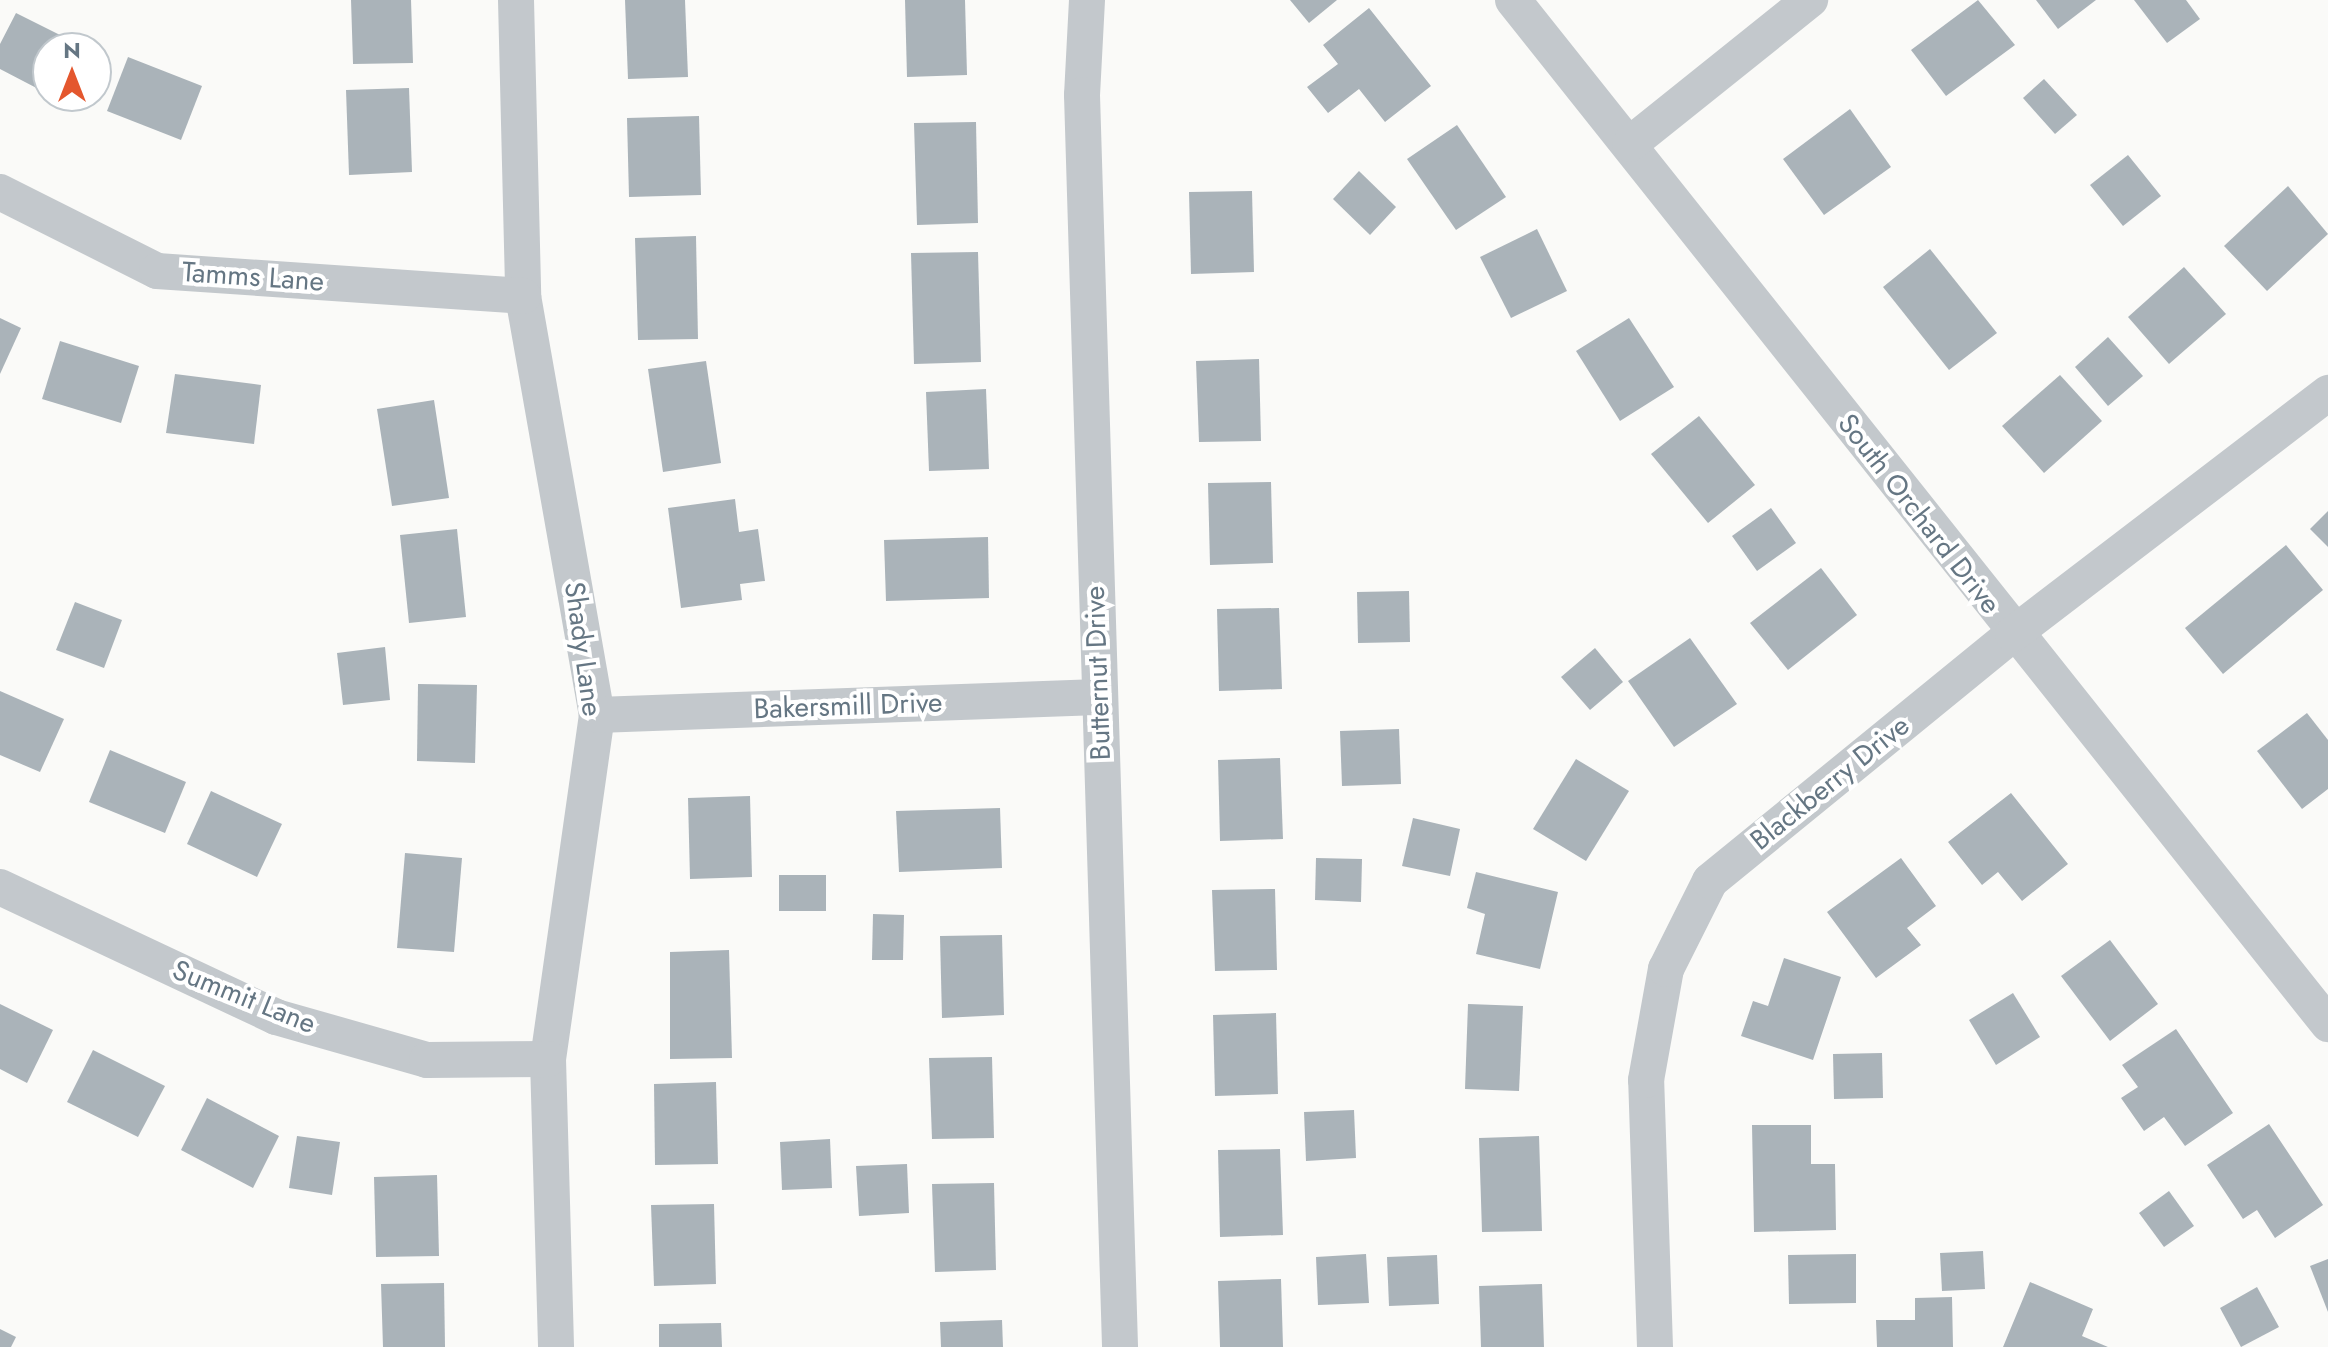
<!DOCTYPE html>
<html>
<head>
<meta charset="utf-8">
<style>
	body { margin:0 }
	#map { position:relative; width:2328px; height:1347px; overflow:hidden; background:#fafaf8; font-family:Jost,sans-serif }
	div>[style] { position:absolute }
	.building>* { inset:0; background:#aab3b9 }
	.street>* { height:36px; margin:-18px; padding:0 18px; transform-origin:18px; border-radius:18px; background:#c3c8cc }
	span { translate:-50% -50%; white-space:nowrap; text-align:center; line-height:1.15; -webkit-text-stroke:8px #fff; paint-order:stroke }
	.street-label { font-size:28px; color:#657683 }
	.north { position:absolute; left:32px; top:32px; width:80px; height:80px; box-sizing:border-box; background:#fff; border:2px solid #c1c8cd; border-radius:50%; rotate:0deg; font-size:22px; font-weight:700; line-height:32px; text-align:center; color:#657683 }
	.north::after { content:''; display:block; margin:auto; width:28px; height:36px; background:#e4572e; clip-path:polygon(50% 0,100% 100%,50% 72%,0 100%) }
</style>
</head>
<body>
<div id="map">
	<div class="building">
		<i style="clip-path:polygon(351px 0,411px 0,413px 63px,353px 64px)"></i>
		<i style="clip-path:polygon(625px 0,685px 0,688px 77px,628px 79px)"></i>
		<i style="clip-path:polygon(905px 0,965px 0,967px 75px,907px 77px)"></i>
		<i style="clip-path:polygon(1290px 0,1337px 0,1309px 23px)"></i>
		<i style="clip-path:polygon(1978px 0,2015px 45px,1946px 96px,1911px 50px)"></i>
		<i style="clip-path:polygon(2036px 0,2096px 0,2058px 29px)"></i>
		<i style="clip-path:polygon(2134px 0,2186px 0,2200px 19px,2167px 43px)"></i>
		<i style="clip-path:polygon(1369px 8px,1431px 86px,1385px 122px,1359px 89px,1328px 113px,1307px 87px,1338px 64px,1323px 45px)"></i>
		<i style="clip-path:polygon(16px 13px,86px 48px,48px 48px,48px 94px,0 69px,0 44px)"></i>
		<i style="clip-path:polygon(128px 57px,202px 86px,181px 140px,107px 111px)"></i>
		<i style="clip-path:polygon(2044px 79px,2077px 115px,2055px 134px,2023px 98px)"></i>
		<i style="clip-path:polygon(409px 88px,412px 172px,349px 175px,346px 90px)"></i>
		<i style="clip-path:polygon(1850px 109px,1891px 167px,1824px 215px,1783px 159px)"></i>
		<i style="clip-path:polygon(699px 116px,701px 195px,629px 197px,627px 118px)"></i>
		<i style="clip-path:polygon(976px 122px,978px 223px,917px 225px,914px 123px)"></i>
		<i style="clip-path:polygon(1457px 125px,1506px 197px,1456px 230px,1407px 159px)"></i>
		<i style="clip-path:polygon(2128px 155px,2161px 196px,2123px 226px,2090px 185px)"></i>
		<i style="clip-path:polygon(1359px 171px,1396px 207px,1370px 235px,1333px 199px)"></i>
		<i style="clip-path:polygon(2288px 186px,2328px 234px,2267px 291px,2224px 246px)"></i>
		<i style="clip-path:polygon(1252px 191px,1254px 272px,1191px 274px,1189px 192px)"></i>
		<i style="clip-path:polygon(1537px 229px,1567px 291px,1511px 318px,1480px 257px)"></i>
		<i style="clip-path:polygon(696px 236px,698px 339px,638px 340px,635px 238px)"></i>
		<i style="clip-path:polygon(1930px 249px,1997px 333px,1949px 370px,1883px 287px)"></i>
		<i style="clip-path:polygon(978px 252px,981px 362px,914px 364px,911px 253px)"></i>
		<i style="clip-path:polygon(2184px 267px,2226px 314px,2169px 364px,2128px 317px)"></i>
		<i style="clip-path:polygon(0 318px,21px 328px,0 374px)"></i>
		<i style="clip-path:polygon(1629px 318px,1674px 387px,1620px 421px,1576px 351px)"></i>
		<i style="clip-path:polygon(2108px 337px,2143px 376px,2108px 406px,2075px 367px)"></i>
		<i style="clip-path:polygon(60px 341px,139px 366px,121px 423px,42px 399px)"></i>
		<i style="clip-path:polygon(1259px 359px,1261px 441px,1199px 442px,1196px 361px)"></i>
		<i style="clip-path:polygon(706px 361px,721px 463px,663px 472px,648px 369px)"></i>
		<i style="clip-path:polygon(175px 374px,261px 385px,254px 444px,166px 433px)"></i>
		<i style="clip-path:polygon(2060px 375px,2102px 421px,2044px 473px,2002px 426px)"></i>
		<i style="clip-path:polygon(986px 389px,989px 469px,929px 471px,926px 392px)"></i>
		<i style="clip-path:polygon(434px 400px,449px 498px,392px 506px,377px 409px)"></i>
		<i style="clip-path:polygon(1699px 416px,1755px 485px,1708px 523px,1651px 454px)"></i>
		<i style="clip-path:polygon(1271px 482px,1273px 563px,1210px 565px,1208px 483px)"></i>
		<i style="clip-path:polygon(735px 499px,739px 532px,758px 529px,765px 581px,740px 584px,742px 600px,681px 608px,668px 508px)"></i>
		<i style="clip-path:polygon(1771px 508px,1796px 543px,1757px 571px,1732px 536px)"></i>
		<i style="clip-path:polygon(2328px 511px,2328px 547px,2310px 529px)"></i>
		<i style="clip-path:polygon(457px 529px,466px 617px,409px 623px,400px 535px)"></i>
		<i style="clip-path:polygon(988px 537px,989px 598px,886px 601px,884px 540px)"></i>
		<i style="clip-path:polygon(2286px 545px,2323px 590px,2223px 674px,2185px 628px)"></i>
		<i style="clip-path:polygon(1821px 568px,1857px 615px,1788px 670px,1750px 623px)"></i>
		<i style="clip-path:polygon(1409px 591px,1410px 642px,1358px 643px,1357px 592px)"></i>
		<i style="clip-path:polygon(75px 602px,122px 620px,104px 668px,56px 650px)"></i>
		<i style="clip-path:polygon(1279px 608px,1282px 689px,1219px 691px,1217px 609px)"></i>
		<i style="clip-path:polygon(1690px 638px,1737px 704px,1674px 747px,1628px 681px)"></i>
		<i style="clip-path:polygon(385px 647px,390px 700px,343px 705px,337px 653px)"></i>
		<i style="clip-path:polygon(1595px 648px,1623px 682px,1590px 710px,1561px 677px)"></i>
		<i style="clip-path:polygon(418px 684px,477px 685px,475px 763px,417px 761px)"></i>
		<i style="clip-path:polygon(0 691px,64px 719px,40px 772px,0 755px)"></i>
		<i style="clip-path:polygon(2307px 713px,2328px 740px,2328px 789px,2302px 809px,2257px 751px)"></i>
		<i style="clip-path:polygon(1399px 729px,1401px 784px,1342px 786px,1340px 731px)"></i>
		<i style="clip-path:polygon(110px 750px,186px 782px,165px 833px,89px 802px)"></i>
		<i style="clip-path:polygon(1280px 758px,1283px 839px,1220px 841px,1218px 760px)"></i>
		<i style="clip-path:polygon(1576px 759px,1629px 791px,1586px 861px,1533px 829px)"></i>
		<i style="clip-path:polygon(211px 791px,282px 824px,257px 877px,187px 844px)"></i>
		<i style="clip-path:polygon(2011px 793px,2068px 864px,2022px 901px,1998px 872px,1982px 885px,1948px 842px)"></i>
		<i style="clip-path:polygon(750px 796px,752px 877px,690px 879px,688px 798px)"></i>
		<i style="clip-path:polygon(1000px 808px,1002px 868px,899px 872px,896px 811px)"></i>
		<i style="clip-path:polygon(1413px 818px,1460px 829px,1450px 876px,1402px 866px)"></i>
		<i style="clip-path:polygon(405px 853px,462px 858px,454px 952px,397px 948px)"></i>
		<i style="clip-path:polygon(1316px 858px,1362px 859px,1361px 902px,1315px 900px)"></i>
		<i style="clip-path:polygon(1901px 858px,1936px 906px,1907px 928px,1921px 945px,1876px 978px,1827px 912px)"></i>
		<i style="clip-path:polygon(1476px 872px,1558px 892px,1540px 969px,1476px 954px,1485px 914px,1467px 908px)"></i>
		<i style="clip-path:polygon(779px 875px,826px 875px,826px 911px,779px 911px)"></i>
		<i style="clip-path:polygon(1275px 889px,1277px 970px,1215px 971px,1212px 890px)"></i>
		<i style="clip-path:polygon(873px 914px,904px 915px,903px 960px,872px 960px)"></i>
		<i style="clip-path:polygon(1002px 935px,1004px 1015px,942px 1018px,940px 936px)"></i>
		<i style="clip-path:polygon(2110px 940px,2158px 1004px,2110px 1041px,2061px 976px)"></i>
		<i style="clip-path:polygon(729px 950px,732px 1058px,670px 1059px,670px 952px)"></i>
		<i style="clip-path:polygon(1784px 958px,1841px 977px,1813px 1060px,1741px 1036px,1753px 1001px,1768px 1006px)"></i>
		<i style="clip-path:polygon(2013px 993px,2040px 1037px,1996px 1065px,1969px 1020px)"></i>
		<i style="clip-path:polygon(0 1004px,53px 1030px,27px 1083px,0 1069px)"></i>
		<i style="clip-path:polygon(1468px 1004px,1523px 1006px,1519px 1091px,1465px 1089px)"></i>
		<i style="clip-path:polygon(1276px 1013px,1278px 1094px,1215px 1096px,1213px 1015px)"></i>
		<i style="clip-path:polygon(2176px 1029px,2233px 1113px,2185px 1146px,2164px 1117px,2144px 1131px,2121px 1098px,2138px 1087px,2122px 1065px)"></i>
		<i style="clip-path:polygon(93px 1050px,165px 1086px,138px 1137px,67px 1102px)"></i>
		<i style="clip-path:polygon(1882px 1053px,1883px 1098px,1834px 1099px,1833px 1054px)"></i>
		<i style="clip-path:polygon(992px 1057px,994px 1138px,932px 1139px,929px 1058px)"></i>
		<i style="clip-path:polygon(716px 1082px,718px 1164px,655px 1165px,654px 1084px)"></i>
		<i style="clip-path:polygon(207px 1098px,279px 1136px,253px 1188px,181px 1150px)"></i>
		<i style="clip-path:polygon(1354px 1110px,1356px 1158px,1306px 1161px,1304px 1112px)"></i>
		<i style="clip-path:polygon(2269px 1124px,2323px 1205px,2275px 1238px,2257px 1210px,2243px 1219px,2207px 1165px)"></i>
		<i style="clip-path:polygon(1752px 1125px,1811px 1125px,1811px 1164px,1835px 1164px,1836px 1230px,1754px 1232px)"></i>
		<i style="clip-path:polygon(297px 1136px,340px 1142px,332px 1195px,289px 1188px)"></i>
		<i style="clip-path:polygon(1539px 1136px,1542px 1231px,1482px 1232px,1479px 1138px)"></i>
		<i style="clip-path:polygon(830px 1139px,832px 1188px,782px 1190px,780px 1142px)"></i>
		<i style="clip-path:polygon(1280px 1149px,1283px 1235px,1220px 1237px,1218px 1150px)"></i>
		<i style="clip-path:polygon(907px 1164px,909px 1213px,859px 1216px,856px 1166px)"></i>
		<i style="clip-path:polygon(437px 1175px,439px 1256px,376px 1257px,374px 1177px)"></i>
		<i style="clip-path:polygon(994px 1183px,996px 1270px,935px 1272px,932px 1184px)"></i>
		<i style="clip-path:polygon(2169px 1191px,2194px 1226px,2164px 1247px,2139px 1213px)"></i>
		<i style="clip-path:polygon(714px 1204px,716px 1284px,654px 1286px,651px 1205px)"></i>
		<i style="clip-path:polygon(1983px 1251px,1985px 1289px,1942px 1291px,1940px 1253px)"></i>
		<i style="clip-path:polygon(1366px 1254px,1369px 1303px,1318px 1305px,1316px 1257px)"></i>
		<i style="clip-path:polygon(1856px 1254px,1856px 1303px,1789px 1304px,1788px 1255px)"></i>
		<i style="clip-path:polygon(1437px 1255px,1439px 1304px,1389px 1306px,1387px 1257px)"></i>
		<i style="clip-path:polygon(2328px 1259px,2328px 1312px,2310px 1266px)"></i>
		<i style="clip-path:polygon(1281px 1279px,1283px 1347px,1220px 1347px,1218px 1281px)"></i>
		<i style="clip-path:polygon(2030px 1282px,2093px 1309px,2082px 1336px,2108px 1347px,2003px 1347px)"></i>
		<i style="clip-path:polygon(444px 1283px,445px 1347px,383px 1347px,381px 1284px)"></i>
		<i style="clip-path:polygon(1542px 1284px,1544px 1347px,1481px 1347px,1479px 1286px)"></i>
		<i style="clip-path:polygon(2257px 1287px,2279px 1327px,2241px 1347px,2220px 1308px)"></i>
		<i style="clip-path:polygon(1952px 1297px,1953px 1347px,1877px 1347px,1876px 1320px,1915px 1320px,1915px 1298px)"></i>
		<i style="clip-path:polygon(1002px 1320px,1003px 1347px,941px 1347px,940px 1322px)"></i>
		<i style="clip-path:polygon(721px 1323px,722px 1347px,659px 1347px,659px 1324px)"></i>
		<i style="clip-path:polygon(0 1329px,16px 1337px,11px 1347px,0 1347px)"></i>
	</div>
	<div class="street">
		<i style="left:516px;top:0;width:296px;rotate:88.6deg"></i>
		<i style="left:523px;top:296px;width:425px;rotate:80deg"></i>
		<i style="left:597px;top:715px;width:347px;rotate:98.1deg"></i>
		<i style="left:548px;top:1059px;width:288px;rotate:88.4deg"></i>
		<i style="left:1087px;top:0;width:95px;rotate:93deg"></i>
		<i style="left:1082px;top:95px;width:1253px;rotate:88.26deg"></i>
		<i style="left:1513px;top:0;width:1309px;rotate:51.48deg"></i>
		<i style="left:1630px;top:144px;width:231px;rotate:-38.7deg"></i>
		<i style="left:0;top:192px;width:176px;rotate:26.7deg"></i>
		<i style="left:157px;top:271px;width:367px;rotate:3.9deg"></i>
		<i style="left:597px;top:715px;width:502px;rotate:-2.05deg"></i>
		<i style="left:0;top:887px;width:305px;rotate:25.2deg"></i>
		<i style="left:276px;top:1017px;width:157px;rotate:15.9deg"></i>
		<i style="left:427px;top:1060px;width:121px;rotate:-0.5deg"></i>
		<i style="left:1655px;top:1347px;width:267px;rotate:-91.9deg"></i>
		<i style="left:1646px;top:1080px;width:113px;rotate:-79.8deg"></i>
		<i style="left:1666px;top:969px;width:98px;rotate:-63.4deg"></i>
		<i style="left:1710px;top:881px;width:391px;rotate:-39.2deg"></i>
		<i style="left:2013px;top:634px;width:397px;rotate:-37.4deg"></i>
	</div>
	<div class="street-label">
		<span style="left:253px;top:277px;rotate:4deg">Tamms Lane</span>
		<span style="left:1919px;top:514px;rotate:52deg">South Orchard Drive</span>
		<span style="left:583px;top:649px;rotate:82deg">Shady Lane</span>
		<span style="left:1098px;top:673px;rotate:-92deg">Butternut Drive</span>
		<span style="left:848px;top:706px;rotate:-2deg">Bakersmill Drive</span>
		<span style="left:1830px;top:783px;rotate:-39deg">Blackberry Drive</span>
		<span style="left:244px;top:997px;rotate:22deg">Summit Lane</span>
	</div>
	<div class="north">N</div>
</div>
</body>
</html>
